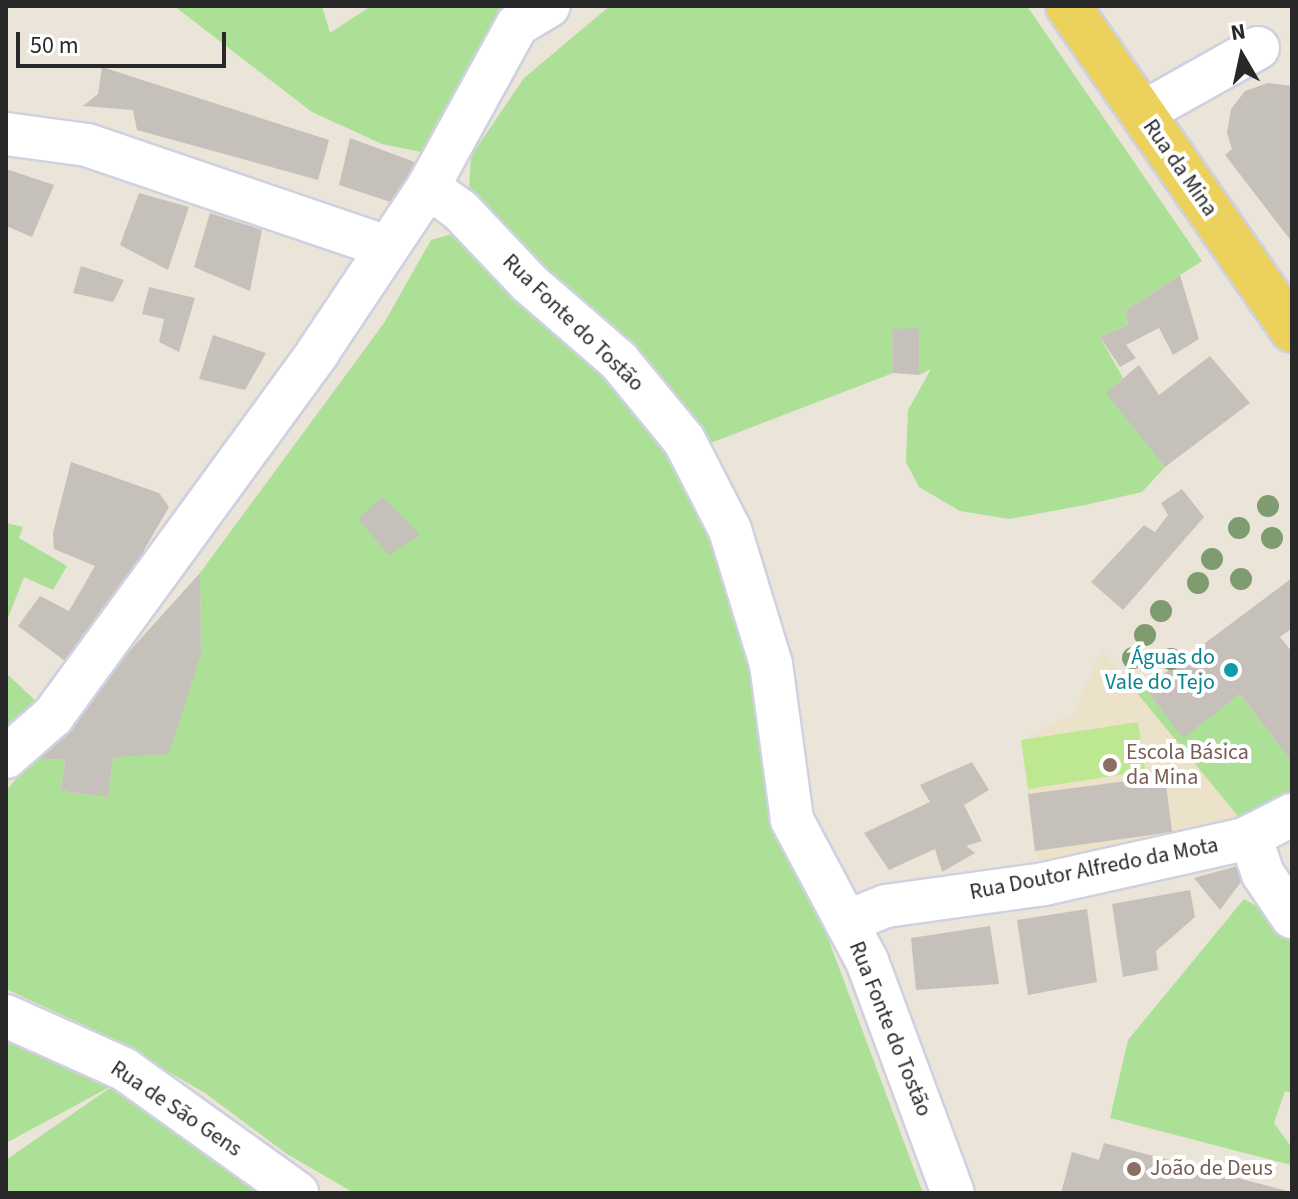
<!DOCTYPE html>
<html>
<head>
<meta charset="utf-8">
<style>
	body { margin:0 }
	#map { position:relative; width:1298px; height:1199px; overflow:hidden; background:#eae4d9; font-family:"Source Sans 3",sans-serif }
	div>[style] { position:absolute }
	.education>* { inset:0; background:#ece2c9 }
	.green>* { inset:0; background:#abe096 }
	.pitch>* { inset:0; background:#bee792 }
	.building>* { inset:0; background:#c5c0b9 }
	.roads { filter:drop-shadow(2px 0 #cfd1e1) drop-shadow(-2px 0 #cfd1e1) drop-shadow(0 2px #cfd1e1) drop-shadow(0 -2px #cfd1e1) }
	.minor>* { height:42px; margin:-21px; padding:0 21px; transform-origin:21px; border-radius:21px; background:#fff }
	.major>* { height:44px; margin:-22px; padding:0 22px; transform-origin:22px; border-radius:22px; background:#ecd25c }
	.trees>* { width:22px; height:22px; margin:-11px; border-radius:50%; background:#7e9c70 }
	.dots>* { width:22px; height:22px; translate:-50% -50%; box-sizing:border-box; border:4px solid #fff; border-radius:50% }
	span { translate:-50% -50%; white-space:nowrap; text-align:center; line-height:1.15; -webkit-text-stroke:8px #fff; paint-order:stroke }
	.street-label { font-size:22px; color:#282828 }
	.culture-label { font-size:22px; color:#0d838f }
	.right { translate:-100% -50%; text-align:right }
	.education-label { font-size:22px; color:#785e54 }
	.left { translate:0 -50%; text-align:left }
	.frame { position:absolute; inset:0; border:8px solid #282828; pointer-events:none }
	.north { position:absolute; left:1202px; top:16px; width:80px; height:80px; -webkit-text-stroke:6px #fff; paint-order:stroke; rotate:351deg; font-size:22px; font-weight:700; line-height:32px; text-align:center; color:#282828 }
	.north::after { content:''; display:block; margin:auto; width:28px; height:36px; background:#282828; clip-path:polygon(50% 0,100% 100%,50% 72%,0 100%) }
	.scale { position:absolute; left:16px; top:32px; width:210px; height:36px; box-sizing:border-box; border:4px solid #282828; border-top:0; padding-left:10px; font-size:24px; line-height:28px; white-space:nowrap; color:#282828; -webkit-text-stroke:6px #fff; paint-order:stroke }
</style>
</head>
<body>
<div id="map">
	<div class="education">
		<i style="clip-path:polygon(1102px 650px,1246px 825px,1038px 867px,1021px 741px,1073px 713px)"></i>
	</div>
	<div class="green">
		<i style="clip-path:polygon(174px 6px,322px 6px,330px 33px,371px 6px,509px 6px,431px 154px,382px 144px,312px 112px)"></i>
		<i style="clip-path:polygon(610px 6px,1027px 6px,1202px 261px,1126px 310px,1128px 325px,1100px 337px,1123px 378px,1107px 393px,1165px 467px,1142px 492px,1085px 505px,1009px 519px,960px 511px,919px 487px,906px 462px,908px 410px,931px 369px,919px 375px,919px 329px,892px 329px,893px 373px,708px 444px,469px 190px,471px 156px,524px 78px)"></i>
		<i style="clip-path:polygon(476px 227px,619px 361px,730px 530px,797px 855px,923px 1193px,354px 1193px,287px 1154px,205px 1093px,99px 1032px,6px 989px,6px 791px,33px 758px,65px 760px,61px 791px,108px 797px,113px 757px,201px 654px,200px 573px,384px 323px,431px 240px)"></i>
		<i style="clip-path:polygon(6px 523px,23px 527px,19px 538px,67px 566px,53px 590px,24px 577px,6px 623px)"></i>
		<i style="clip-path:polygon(6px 673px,40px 705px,6px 739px)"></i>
		<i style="clip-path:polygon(1145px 688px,1183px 737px,1240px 694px,1292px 762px,1292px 797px,1242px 821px,1137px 693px)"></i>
		<i style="clip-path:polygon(1244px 899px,1279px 919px,1292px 936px,1292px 1093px,1285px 1091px,1274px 1123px,1292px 1148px,1291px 1165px,1110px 1118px,1128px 1040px)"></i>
		<i style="clip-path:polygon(6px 1034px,121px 1079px,292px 1193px,6px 1193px,6px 1160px,117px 1083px,6px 1143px)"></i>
	</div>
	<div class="pitch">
		<i style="clip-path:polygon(1138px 722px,1145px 771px,1028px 789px,1021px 740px)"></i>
	</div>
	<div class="building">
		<i style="clip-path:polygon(102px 67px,329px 140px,318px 180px,137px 130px,133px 110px,83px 106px,98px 94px)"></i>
		<i style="clip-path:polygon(1268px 83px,1292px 86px,1292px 242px,1225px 155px,1232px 149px,1227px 133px,1231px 109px,1245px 91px)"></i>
		<i style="clip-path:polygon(350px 138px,420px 164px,406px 207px,339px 185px)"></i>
		<i style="clip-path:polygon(6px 169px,54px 185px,32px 237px,6px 226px)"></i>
		<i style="clip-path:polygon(139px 193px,189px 207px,168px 270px,120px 245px)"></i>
		<i style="clip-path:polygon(210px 213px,262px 230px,250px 291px,194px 267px)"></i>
		<i style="clip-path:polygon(81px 266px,124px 280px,113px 302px,73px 293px)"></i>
		<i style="clip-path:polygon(1180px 275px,1199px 339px,1173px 355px,1159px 328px,1126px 345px,1136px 358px,1120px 367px,1100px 337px,1128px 325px,1126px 310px)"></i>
		<i style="clip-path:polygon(149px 287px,195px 298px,179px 352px,159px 342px,164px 319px,142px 314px)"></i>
		<i style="clip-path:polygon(919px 328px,919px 375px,893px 373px,892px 329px)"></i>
		<i style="clip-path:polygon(213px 335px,266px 353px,245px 390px,199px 379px)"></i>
		<i style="clip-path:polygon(1210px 356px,1250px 403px,1165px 467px,1106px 393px,1139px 365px,1159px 395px)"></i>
		<i style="clip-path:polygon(71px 462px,159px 493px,169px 507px,144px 550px,146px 568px,72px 666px,18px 626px,40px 596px,69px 611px,95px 566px,54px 549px,53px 533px)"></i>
		<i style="clip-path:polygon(1182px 489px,1204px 517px,1123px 610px,1091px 582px,1144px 525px,1155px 532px,1168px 515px,1161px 503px)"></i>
		<i style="clip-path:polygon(382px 497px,420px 534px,389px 555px,358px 519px)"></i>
		<i style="clip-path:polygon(200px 573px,201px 654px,169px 754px,113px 757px,108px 797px,61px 791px,65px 760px,33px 758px)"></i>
		<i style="clip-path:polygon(1292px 578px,1292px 628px,1280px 637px,1292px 652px,1292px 762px,1240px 694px,1183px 738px,1145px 688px)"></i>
		<i style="clip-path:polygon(972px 762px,989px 790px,964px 805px,982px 841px,966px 846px,975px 853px,942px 872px,935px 849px,889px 870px,864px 833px,930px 802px,920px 785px)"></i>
		<i style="clip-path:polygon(1165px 776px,1172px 832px,1035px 851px,1028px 794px)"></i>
		<i style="clip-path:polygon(1241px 865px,1247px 874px,1220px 910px,1194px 878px)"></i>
		<i style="clip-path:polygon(1190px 890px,1195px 917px,1156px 951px,1158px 970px,1123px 977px,1112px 904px)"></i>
		<i style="clip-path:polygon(1087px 909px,1097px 982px,1028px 995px,1017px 920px)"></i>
		<i style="clip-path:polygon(990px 926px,999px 984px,916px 990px,911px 938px)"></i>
		<i style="clip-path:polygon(1104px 1143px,1291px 1192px,1291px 1193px,1061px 1193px,1072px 1152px,1099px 1160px)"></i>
	</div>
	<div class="roads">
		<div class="minor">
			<i style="left:1142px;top:113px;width:133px;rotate:-29.3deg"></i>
			<i style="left:6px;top:134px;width:82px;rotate:7.7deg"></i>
			<i style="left:87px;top:145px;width:317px;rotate:18.8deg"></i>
			<i style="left:428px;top:187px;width:41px;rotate:36deg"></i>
			<i style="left:461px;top:211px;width:99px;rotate:46.6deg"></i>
			<i style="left:529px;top:283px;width:119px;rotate:40.9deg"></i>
			<i style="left:619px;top:361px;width:102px;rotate:50.6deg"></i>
			<i style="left:684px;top:440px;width:101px;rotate:62.9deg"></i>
			<i style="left:730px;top:530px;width:140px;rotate:73deg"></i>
			<i style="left:771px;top:664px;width:157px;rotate:82.3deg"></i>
			<i style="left:792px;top:820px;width:160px;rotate:62deg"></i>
			<i style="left:867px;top:961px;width:247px;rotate:69.7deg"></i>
			<i style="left:6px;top:757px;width:62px;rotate:-41.1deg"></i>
			<i style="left:53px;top:716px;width:450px;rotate:-53.9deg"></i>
			<i style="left:318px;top:352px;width:198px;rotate:-56.3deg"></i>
			<i style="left:428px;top:187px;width:185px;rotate:-61.2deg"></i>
			<i style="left:517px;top:25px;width:37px;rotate:-31deg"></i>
			<i style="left:1250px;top:836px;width:40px;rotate:71.1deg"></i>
			<i style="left:1263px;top:874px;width:52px;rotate:56deg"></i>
			<i style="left:846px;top:922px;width:43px;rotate:-21.8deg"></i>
			<i style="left:886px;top:906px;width:160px;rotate:-7.9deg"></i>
			<i style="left:1044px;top:884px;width:206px;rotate:-12.6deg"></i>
			<i style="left:1245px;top:839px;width:53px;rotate:-27.1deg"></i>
			<i style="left:6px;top:1016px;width:129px;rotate:24.2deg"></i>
			<i style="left:124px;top:1069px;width:213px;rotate:35.6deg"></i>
		</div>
		<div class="major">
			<i style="left:1068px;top:6px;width:394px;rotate:55.3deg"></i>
		</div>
	</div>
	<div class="trees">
		<i style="left:1268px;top:506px"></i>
		<i style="left:1239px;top:528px"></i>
		<i style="left:1272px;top:538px"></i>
		<i style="left:1212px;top:559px"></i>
		<i style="left:1241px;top:579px"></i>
		<i style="left:1198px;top:583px"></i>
		<i style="left:1161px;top:611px"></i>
		<i style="left:1145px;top:635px"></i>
		<i style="left:1133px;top:658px"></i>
		<i style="left:1171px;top:659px"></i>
	</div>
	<div class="dots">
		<i style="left:1231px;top:670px;background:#0f9aa8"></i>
		<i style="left:1110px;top:765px;background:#8d6e63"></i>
		<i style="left:1134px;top:1169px;background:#8d6e63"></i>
	</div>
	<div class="street-label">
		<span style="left:1180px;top:168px;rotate:55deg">Rua da Mina</span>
		<span style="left:573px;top:323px;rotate:44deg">Rua Fonte do Tostão</span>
		<span style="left:1094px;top:869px;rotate:-11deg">Rua Doutor Alfredo da Mota</span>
		<span style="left:890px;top:1029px;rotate:68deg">Rua Fonte do Tostão</span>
		<span style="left:176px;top:1109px;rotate:34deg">Rua de São Gens</span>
	</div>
	<div class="culture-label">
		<span class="right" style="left:1215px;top:670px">Águas do<br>Vale do Tejo</span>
	</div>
	<div class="education-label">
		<span class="left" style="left:1126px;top:765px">Escola Básica<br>da Mina</span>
		<span class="left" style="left:1150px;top:1169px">João de Deus</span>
	</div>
	<div class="frame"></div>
	<div class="north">N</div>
	<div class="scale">50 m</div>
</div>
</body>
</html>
